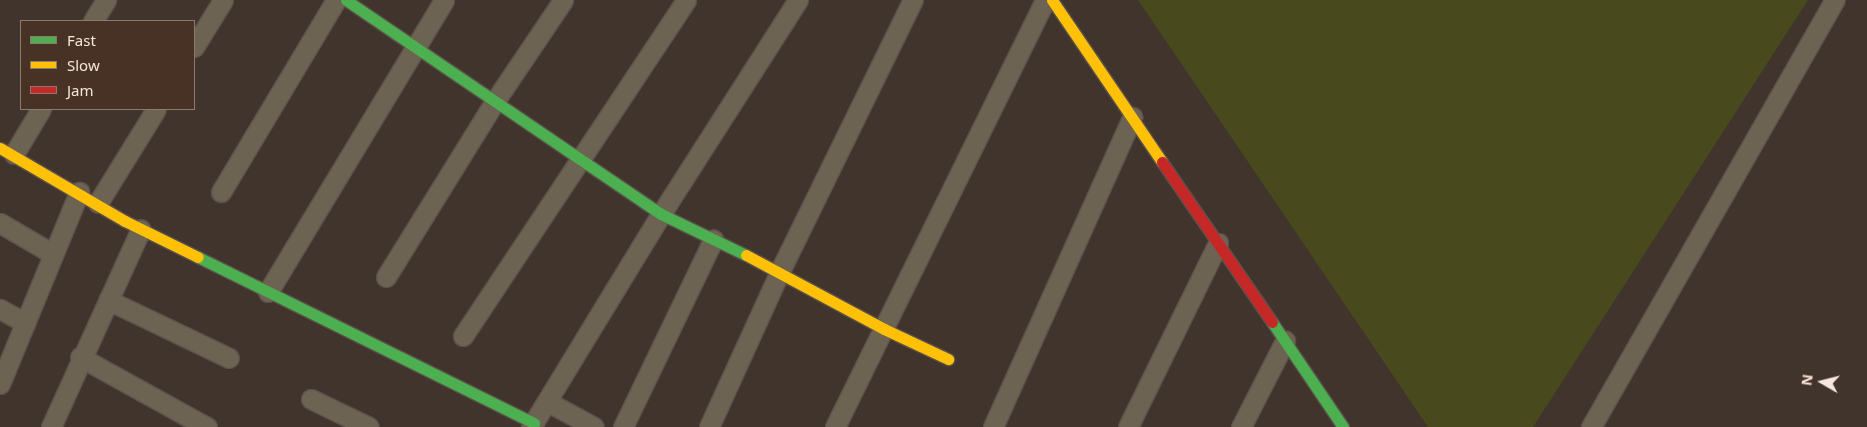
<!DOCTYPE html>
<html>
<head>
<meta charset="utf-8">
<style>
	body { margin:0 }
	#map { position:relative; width:1867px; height:427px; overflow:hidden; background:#40342d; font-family:"Noto Sans",sans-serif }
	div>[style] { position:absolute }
	.green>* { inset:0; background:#48491d }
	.roads { filter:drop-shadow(1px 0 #5b514b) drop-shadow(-1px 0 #5b514b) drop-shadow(0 1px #5b514b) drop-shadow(0 -1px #5b514b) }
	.street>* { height:19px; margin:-9.5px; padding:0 9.5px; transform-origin:9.5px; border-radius:9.5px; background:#6d6352 }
	.fast>* { height:11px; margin:-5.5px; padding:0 5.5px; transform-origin:5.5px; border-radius:5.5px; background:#4caf50 }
	.slow>* { height:11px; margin:-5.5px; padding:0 5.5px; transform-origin:5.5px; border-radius:5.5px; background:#ffc107 }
	.jam>* { height:11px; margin:-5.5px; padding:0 5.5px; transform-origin:5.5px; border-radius:5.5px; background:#c62828 }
	span { translate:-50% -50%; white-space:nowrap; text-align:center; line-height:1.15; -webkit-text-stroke:4px #483125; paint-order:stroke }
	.legend { position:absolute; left:20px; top:20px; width:175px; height:90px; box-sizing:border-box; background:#483125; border:1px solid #8e796f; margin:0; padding:6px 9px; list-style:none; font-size:15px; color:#f6e6de }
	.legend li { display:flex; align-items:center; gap:10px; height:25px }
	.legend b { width:25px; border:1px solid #8e796f }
	.north { position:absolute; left:1797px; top:357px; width:50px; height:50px; -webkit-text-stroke:4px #483125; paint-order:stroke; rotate:278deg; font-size:14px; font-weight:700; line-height:20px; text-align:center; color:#f6e6de }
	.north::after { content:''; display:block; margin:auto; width:18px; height:22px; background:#f6e6de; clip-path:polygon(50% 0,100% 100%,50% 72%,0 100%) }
</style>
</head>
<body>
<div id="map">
	<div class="green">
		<i style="clip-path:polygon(1138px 0,1808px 0,1533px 427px,1428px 427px)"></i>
	</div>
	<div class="roads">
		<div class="street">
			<i style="left:93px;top:21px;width:25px;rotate:-58deg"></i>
			<i style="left:194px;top:47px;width:55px;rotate:-58.3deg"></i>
			<i style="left:14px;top:154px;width:52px;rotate:-59deg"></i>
			<i style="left:221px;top:192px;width:224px;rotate:-59.1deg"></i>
			<i style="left:98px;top:203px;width:110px;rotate:-58.3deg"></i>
			<i style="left:0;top:223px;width:61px;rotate:30.3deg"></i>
			<i style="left:386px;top:277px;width:207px;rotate:-58.2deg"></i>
			<i style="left:495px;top:101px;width:122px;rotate:-56deg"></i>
			<i style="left:268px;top:292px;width:341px;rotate:-58.9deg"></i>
			<i style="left:108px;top:300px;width:134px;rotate:25.6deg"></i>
			<i style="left:0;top:309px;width:29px;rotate:29deg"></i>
			<i style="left:463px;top:336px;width:403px;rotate:-56.4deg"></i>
			<i style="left:80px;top:357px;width:145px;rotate:28.9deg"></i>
			<i style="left:0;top:384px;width:208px;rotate:-67.6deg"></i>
			<i style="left:311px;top:399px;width:64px;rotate:25.8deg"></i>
			<i style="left:548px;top:402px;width:52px;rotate:28.5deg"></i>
			<i style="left:51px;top:427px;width:217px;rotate:-65.6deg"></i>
			<i style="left:531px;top:427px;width:250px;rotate:-58.6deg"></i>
			<i style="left:661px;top:214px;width:254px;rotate:-57.4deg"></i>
			<i style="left:623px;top:427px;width:208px;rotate:-64.3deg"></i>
			<i style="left:709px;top:427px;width:171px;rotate:-65.5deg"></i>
			<i style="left:780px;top:271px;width:302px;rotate:-63.9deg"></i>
			<i style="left:835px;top:427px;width:476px;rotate:-63.8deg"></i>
			<i style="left:993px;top:427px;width:340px;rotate:-65.8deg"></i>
			<i style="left:1128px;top:427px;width:205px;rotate:-63.9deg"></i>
			<i style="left:1241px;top:427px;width:97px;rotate:-62.9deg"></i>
			<i style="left:1591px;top:427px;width:492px;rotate:-60.3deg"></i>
		</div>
		<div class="fast">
			<i style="left:346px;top:0;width:381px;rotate:34.2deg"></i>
			<i style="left:661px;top:214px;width:94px;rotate:25.8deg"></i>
			<i style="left:198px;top:257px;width:375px;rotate:26.3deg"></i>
			<i style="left:1272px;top:322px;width:127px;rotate:55.9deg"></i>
		</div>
		<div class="slow">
			<i style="left:1052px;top:0;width:196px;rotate:55.8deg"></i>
			<i style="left:0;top:148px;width:145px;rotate:30.3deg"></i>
			<i style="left:125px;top:221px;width:81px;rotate:26.3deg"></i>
			<i style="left:746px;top:255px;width:157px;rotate:28.2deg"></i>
			<i style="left:884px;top:329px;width:71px;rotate:25.1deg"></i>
		</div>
		<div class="jam">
			<i style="left:1162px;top:162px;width:194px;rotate:55.5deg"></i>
		</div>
	</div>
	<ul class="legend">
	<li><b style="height:6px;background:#4caf50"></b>Fast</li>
	<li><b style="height:6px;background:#ffc107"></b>Slow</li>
	<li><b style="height:6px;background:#c62828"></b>Jam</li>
	</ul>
	<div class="north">N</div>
</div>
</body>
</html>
